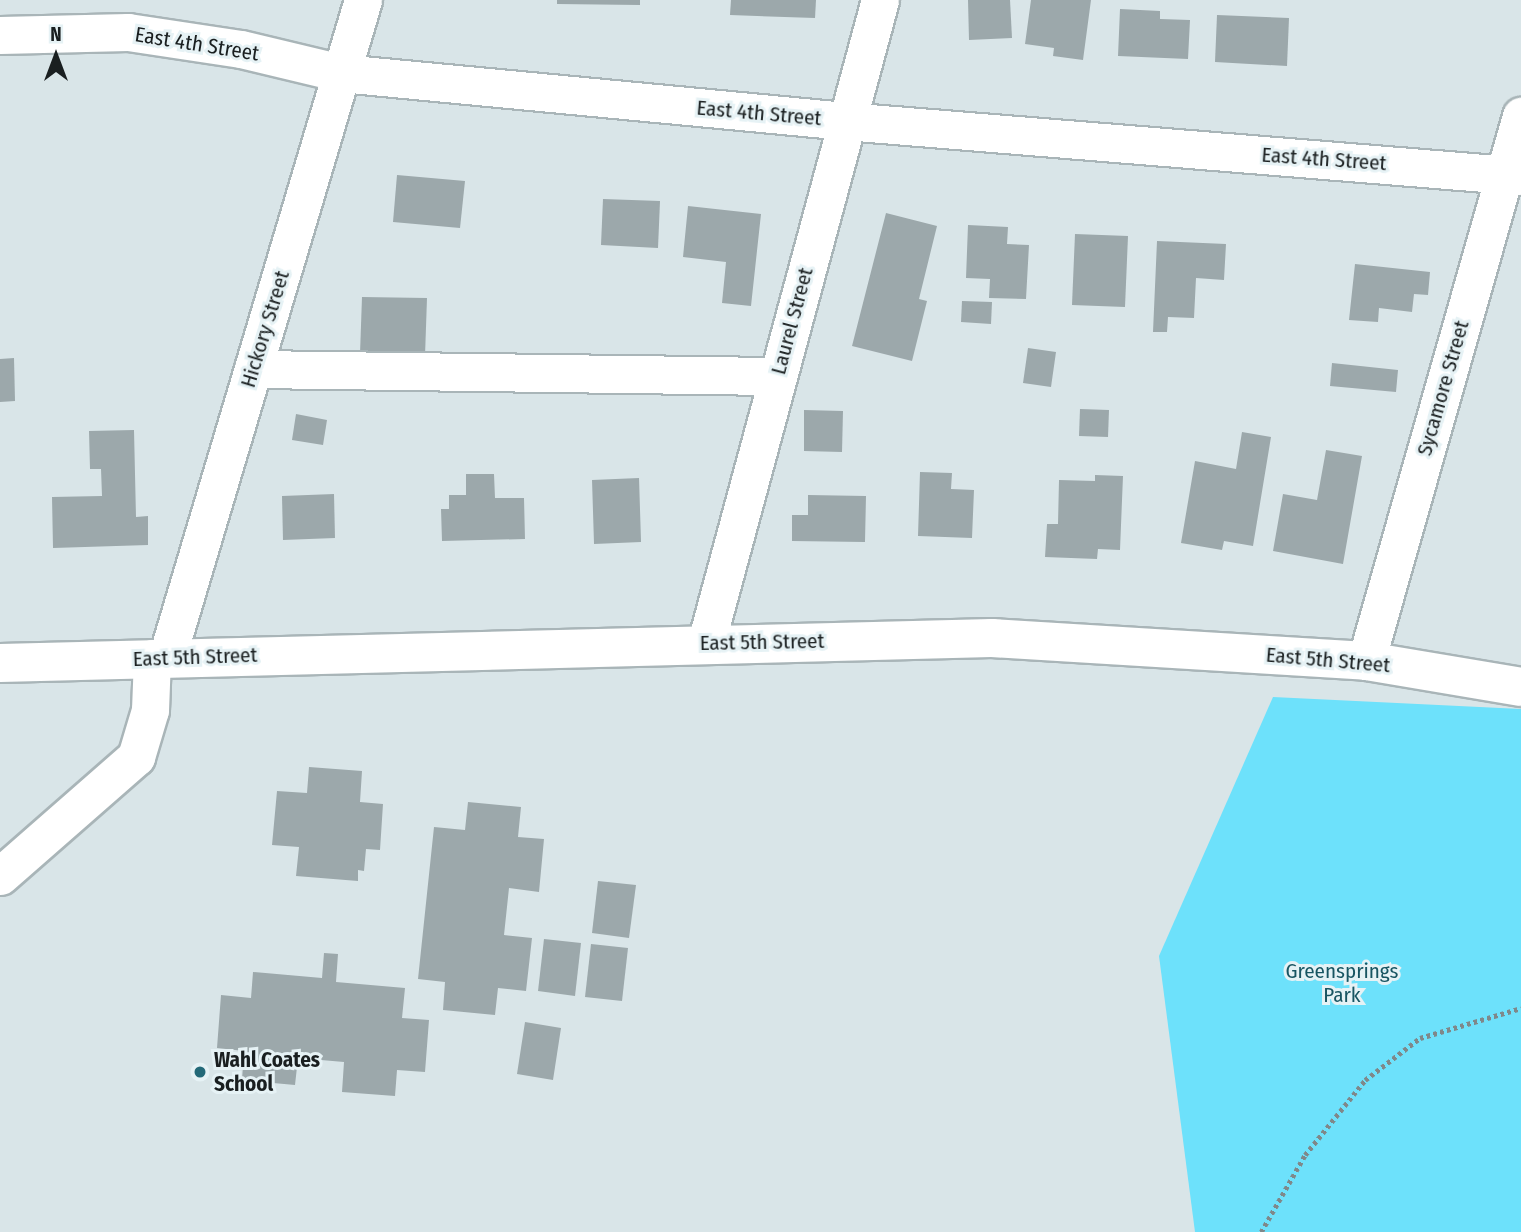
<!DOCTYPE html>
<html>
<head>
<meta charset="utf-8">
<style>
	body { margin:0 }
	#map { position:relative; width:1521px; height:1232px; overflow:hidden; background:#d9e5e8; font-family:"Fira Sans Condensed",sans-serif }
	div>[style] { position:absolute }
	.green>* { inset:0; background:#6de1fb }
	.building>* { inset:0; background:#9ca8ab }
	.path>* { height:4.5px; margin-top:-2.25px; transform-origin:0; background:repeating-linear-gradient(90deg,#7f888a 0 3.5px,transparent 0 7px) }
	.roads { filter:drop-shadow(2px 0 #a9b5b8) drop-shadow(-2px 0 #a9b5b8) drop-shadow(0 2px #a9b5b8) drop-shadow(0 -2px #a9b5b8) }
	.minor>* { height:37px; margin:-18.5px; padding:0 18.5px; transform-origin:18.5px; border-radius:18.5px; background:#fff }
	.major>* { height:38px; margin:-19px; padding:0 19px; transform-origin:19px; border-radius:19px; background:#fff }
	.dots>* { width:19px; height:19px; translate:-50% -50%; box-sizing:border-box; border:4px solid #e6f2f5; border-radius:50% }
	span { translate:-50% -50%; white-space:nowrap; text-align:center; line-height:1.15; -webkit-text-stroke:6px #e6f2f5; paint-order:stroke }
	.street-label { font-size:21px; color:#1a1f20 }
	.park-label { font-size:21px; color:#185562 }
	.poi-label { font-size:21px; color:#1a1f20; font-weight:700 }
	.left { translate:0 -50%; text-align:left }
	.north { position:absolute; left:21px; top:21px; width:70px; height:70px; -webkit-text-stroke:5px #e6f2f5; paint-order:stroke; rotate:0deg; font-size:19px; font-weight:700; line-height:28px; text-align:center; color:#1a1f20 }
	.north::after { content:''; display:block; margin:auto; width:24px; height:32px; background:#1a1f20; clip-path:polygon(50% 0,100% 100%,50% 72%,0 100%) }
</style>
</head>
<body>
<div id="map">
	<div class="green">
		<i style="clip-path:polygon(1273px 697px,1521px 709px,1521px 1232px,1195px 1232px,1159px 956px)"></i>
	</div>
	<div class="building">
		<i style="clip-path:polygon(557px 0,640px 0,640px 5px,557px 4px)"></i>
		<i style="clip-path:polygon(731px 0,816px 0,815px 18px,730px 15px)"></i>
		<i style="clip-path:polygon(968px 0,1010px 0,1012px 38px,969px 40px)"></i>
		<i style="clip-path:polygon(1031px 0,1091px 0,1083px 60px,1053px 56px,1054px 48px,1025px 44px)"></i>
		<i style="clip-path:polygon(1120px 9px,1160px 11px,1160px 19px,1190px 20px,1188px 59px,1118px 56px)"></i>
		<i style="clip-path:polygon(1217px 15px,1289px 18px,1287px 66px,1215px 62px)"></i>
		<i style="clip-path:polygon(397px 175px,465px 181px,460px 228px,393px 222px)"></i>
		<i style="clip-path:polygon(603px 199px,660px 201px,658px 248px,601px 245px)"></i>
		<i style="clip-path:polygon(688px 206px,761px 214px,751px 306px,722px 303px,726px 262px,683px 257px)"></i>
		<i style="clip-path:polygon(886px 213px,937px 226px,919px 299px,927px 301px,912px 361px,852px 346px)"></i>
		<i style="clip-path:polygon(968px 225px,1008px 227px,1007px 244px,1029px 245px,1026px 299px,989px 298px,990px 279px,966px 278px)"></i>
		<i style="clip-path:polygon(1075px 234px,1128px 236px,1125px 307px,1072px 305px)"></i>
		<i style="clip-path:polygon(1157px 241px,1226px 244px,1224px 280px,1196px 278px,1194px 318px,1168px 317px,1167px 332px,1153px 332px)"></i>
		<i style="clip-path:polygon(1355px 264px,1430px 272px,1428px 295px,1414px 294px,1412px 312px,1379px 308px,1378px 322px,1349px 320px)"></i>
		<i style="clip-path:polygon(362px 297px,427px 298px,425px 356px,360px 354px)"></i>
		<i style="clip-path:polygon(962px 301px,992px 302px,991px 324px,961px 322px)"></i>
		<i style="clip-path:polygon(1028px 348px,1056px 352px,1051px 387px,1023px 383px)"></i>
		<i style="clip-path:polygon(14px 358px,15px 401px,0 402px,0 359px)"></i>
		<i style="clip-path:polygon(1332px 363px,1398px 370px,1396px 392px,1330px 386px)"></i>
		<i style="clip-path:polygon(1080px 409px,1109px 410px,1108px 437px,1079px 436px)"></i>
		<i style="clip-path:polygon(804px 410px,843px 411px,842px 452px,804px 451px)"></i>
		<i style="clip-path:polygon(296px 414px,327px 420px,323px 445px,292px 440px)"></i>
		<i style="clip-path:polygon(134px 430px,136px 517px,148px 516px,148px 545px,53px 548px,52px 497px,102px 496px,101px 469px,90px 469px,89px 431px)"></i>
		<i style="clip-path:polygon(1242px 432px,1271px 437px,1253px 546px,1224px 541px,1222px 550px,1181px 543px,1195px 461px,1236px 469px)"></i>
		<i style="clip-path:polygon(1326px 450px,1362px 456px,1343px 564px,1273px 551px,1283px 494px,1317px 500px)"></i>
		<i style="clip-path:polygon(920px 472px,952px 473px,951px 489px,974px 490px,972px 538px,918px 536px)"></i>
		<i style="clip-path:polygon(466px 474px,494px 474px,495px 498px,524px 498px,525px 539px,442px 541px,441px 509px,449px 509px,449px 495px,466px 495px)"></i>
		<i style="clip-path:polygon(1095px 475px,1123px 476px,1120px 550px,1098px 549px,1097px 559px,1045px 557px,1047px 524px,1058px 524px,1059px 480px,1095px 481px)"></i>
		<i style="clip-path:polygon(639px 478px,641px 542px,594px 544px,592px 480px)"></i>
		<i style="clip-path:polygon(334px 494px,335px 538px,283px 540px,282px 496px)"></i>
		<i style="clip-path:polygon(808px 495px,866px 496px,865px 542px,792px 541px,792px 515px,808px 515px)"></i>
		<i style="clip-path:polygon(309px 767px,362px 771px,360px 802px,383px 804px,380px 850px,366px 849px,364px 871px,358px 870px,358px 881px,296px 876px,299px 847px,272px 845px,277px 791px,307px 793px)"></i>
		<i style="clip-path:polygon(468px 802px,521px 807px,518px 837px,544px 839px,539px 892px,509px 888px,504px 935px,532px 938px,526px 991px,498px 988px,495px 1015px,443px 1010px,445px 982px,418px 979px,434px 827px,465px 830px)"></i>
		<i style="clip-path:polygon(598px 881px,636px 885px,629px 938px,592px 933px)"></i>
		<i style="clip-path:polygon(544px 939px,581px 943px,575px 996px,538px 991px)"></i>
		<i style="clip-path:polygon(591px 944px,628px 948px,622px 1001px,585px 997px)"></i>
		<i style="clip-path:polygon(324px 953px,338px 954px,336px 982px,405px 988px,402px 1018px,429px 1020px,425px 1072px,397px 1070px,395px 1096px,342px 1092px,344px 1062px,298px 1058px,295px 1085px,242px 1080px,244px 1051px,217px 1048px,221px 995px,251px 998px,253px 972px,322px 978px)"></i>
		<i style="clip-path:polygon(525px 1022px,561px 1028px,553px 1080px,517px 1074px)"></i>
	</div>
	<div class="path">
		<i style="left:1261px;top:1232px;width:89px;rotate:-60.3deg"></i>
		<i style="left:1305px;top:1155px;width:96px;rotate:-51.3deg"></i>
		<i style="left:1365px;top:1080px;width:69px;rotate:-37.4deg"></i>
		<i style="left:1420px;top:1038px;width:105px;rotate:-16.5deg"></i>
	</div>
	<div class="roads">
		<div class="minor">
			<i style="left:0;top:35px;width:128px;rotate:-1.3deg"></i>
			<i style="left:128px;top:32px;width:114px;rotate:8.6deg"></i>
			<i style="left:241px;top:49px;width:103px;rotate:13.5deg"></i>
			<i style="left:341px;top:73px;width:506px;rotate:5.44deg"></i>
			<i style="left:845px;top:121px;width:678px;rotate:4.65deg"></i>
			<i style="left:253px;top:369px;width:524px;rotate:0.77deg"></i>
			<i style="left:706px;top:643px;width:666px;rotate:-74.86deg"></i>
			<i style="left:167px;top:657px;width:686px;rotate:-73.39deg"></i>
			<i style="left:1366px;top:661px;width:567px;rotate:-74.12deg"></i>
			<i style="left:0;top:876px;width:181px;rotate:-41.2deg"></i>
			<i style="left:136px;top:757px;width:49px;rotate:-73.4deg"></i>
			<i style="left:150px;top:710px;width:52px;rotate:-87.8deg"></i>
		</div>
		<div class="major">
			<i style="left:0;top:663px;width:992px;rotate:-1.44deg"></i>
			<i style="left:992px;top:638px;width:375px;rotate:3.5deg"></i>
			<i style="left:1366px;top:661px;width:157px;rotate:9.5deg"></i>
		</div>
	</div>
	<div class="dots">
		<i style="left:200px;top:1072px;background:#236978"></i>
	</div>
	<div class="street-label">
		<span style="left:197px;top:44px;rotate:9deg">East 4th Street</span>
		<span style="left:759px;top:113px;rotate:5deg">East 4th Street</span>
		<span style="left:1324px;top:159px;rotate:4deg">East 4th Street</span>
		<span style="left:792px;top:321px;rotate:-75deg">Laurel Street</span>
		<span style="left:265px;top:329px;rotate:-73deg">Hickory Street</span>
		<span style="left:1443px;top:388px;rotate:-74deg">Sycamore Street</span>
		<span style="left:762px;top:642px;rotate:-1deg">East 5th Street</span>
		<span style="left:195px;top:657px;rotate:-2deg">East 5th Street</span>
		<span style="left:1328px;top:660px;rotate:5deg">East 5th Street</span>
	</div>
	<div class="park-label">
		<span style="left:1342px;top:983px">Greensprings<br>Park</span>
	</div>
	<div class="poi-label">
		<span class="left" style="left:214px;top:1072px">Wahl Coates<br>School</span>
	</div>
	<div class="north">N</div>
</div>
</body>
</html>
